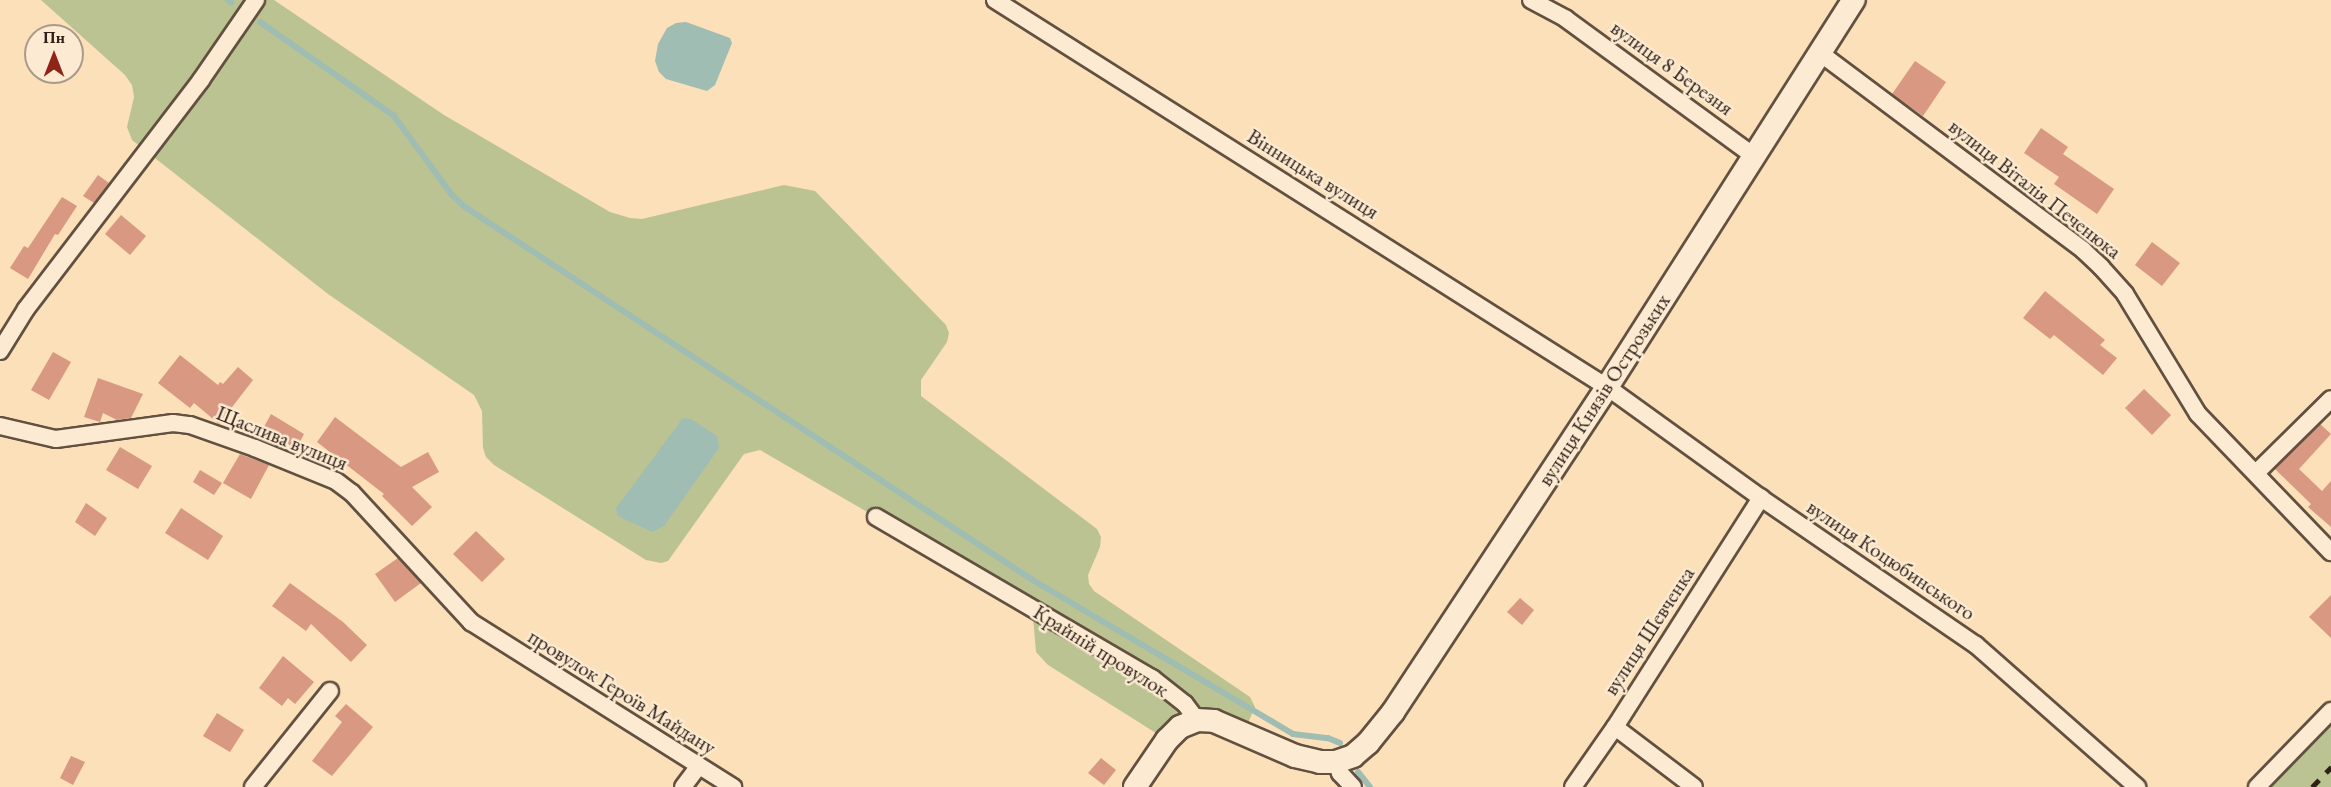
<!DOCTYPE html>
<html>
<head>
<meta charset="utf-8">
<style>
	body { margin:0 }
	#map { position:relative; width:2331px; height:787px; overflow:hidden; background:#fbe0b9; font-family:"EB Garamond",serif }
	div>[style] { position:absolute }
	.green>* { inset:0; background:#bbc392 }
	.water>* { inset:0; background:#9fbdb2 }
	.stream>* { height:6px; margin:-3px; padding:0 3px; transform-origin:3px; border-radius:3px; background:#9fbdb2 }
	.building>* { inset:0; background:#d89882 }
	.roads { filter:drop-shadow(2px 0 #625040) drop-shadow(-2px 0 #625040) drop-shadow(0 2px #625040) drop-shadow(0 -2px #625040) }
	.street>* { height:16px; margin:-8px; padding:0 8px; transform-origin:8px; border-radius:8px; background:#fcebd2 }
	.secondary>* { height:22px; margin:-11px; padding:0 11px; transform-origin:11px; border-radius:11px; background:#fcebd2 }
	.rail>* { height:4.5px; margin-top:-2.25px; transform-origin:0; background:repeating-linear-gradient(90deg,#2f2018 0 10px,transparent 0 20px) }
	span { translate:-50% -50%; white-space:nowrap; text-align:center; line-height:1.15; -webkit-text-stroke:5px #fcebd2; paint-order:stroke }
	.street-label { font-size:21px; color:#2f2018 }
	.north { position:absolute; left:24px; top:24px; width:60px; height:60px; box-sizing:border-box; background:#fcebd2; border:2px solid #aa9a88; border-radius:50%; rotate:0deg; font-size:16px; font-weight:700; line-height:24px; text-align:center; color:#2f2018 }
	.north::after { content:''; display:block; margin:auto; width:21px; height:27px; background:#8f2418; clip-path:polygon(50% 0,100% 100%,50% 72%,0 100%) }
</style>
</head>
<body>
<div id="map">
	<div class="green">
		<i style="clip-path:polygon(41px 0,274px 0,444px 115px,610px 212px,630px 218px,642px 219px,784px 185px,815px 191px,946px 325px,949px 333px,947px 342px,921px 380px,921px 396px,1097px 529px,1101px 537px,1100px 547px,1088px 575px,1089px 584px,1094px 591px,1250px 697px,1255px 707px,1244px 732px,1214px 721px,1167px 740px,1048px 665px,1036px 652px,1033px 617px,876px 517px,760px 450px,744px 454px,668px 561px,661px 563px,646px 560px,494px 465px,486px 457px,483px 448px,482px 411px,474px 395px,328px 294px,132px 140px,127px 127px,134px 97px,132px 85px,125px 75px)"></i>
		<i style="clip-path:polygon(2331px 712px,2331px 787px,2259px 787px)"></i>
	</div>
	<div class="water">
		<i style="clip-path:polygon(686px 22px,730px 38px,732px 43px,715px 85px,707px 91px,666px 79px,659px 72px,655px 61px,658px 44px,667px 28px,676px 23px)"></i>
		<i style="clip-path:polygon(683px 418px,691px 419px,717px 436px,719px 448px,664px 526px,652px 532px,618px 516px,616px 508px)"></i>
	</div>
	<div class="stream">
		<i style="left:228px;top:0;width:4px;rotate:34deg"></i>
		<i style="left:260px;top:22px;width:164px;rotate:35deg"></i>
		<i style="left:394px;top:116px;width:97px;rotate:53.8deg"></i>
		<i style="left:451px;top:194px;width:19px;rotate:43deg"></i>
		<i style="left:465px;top:207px;width:677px;rotate:33.31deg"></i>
		<i style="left:1031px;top:579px;width:304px;rotate:30.6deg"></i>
		<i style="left:1293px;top:734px;width:35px;rotate:7deg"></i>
		<i style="left:1328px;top:738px;width:13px;rotate:23deg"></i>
		<i style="left:1358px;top:772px;width:19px;rotate:51deg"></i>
	</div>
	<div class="building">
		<i style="clip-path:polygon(1915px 61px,1946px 82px,1923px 116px,1892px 94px)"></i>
		<i style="clip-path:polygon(2041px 128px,2068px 147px,2063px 154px,2114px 189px,2097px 214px,2054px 184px,2059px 177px,2024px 153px)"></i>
		<i style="clip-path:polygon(98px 175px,109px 183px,94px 203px,83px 196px)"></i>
		<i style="clip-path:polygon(62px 197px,77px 206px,58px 235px,55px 234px,28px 279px,10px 268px,24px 246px,28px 248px)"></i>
		<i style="clip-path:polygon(121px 215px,146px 236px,130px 255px,105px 234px)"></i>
		<i style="clip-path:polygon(2152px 242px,2180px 263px,2162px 286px,2135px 265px)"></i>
		<i style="clip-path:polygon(2045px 291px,2105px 340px,2100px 345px,2117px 358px,2103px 375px,2054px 335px,2050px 339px,2023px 318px)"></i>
		<i style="clip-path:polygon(53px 352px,71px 362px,49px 400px,31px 390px)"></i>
		<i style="clip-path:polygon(180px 355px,218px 385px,220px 382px,223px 384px,238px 367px,253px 380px,219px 424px,194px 403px,190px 408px,158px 383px)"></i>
		<i style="clip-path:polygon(98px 378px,143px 394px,131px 418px,117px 420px,103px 413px,100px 422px,84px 417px)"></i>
		<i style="clip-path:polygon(2144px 389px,2171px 415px,2152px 435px,2125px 408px)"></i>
		<i style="clip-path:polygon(271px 414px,304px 434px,296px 449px,283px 441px,279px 447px,258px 438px)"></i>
		<i style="clip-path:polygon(335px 417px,401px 467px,428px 452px,439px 472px,412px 487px,432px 507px,412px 526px,382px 496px,384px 494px,317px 442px)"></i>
		<i style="clip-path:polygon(2320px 424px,2331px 434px,2299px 469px,2322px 491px,2331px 481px,2331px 527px,2308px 507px,2311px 504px,2275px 469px)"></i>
		<i style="clip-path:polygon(120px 447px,152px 466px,138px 489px,106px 470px)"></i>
		<i style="clip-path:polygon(240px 454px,269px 465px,251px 499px,223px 483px)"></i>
		<i style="clip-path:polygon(200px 470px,222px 483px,214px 495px,193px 482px)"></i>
		<i style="clip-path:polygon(86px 503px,107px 518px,95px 536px,75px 522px)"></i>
		<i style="clip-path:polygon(181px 508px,223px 536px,208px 560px,165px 533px)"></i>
		<i style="clip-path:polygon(476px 531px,505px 559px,482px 582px,453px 554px)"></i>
		<i style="clip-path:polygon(398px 558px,421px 583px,395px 602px,375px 574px)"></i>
		<i style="clip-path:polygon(290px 583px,343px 622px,367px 645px,351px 662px,311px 624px,306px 631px,272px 606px)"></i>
		<i style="clip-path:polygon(2331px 595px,2331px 638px,2309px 617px)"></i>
		<i style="clip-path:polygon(1520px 598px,1534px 610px,1522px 625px,1507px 612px)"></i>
		<i style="clip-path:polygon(283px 656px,314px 682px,295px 704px,288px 698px,282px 706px,259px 688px)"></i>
		<i style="clip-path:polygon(346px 704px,373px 727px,332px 776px,312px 761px,342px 722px,335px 716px)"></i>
		<i style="clip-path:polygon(217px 713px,244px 730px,230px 752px,203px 736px)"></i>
		<i style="clip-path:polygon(71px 756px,85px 762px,73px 785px,60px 778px)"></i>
		<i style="clip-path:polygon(1101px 758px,1116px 770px,1104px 785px,1088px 773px)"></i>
	</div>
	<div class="roads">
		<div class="street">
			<i style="left:995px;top:0;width:724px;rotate:32.31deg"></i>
			<i style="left:1607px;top:387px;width:190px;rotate:35.8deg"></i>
			<i style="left:1761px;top:498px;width:260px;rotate:34.4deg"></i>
			<i style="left:1976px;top:645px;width:215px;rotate:41.4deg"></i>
			<i style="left:1531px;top:0;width:40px;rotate:28deg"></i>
			<i style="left:1566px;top:19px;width:233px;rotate:36.1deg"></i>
			<i style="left:1820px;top:53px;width:329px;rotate:36.8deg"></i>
			<i style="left:2083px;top:250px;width:25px;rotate:43deg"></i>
			<i style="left:2101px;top:267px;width:36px;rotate:48deg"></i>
			<i style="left:2125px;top:294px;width:140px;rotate:58.7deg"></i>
			<i style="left:2198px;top:414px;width:192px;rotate:46.1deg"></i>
			<i style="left:0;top:351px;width:49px;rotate:-58.2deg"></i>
			<i style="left:26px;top:309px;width:288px;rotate:-52.6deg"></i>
			<i style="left:201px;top:80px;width:97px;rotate:-55.5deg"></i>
			<i style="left:0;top:426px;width:57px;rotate:13.1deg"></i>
			<i style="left:56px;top:439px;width:118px;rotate:-7.8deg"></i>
			<i style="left:173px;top:423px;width:17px;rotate:7deg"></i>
			<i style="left:190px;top:425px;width:69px;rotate:19.5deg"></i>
			<i style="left:255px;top:448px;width:87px;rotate:22.2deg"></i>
			<i style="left:336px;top:481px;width:20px;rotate:37deg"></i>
			<i style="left:352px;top:493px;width:176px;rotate:47.3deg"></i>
			<i style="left:471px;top:622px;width:310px;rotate:32.2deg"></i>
			<i style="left:2256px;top:473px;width:105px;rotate:-44.6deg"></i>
			<i style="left:876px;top:517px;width:320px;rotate:30.3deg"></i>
			<i style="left:1152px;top:678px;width:42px;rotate:38.2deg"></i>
			<i style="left:1185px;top:704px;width:20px;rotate:53deg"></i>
			<i style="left:1615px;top:727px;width:99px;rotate:37.2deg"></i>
			<i style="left:1336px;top:762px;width:12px;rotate:70deg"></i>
			<i style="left:1340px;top:773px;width:19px;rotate:47deg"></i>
			<i style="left:253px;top:787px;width:123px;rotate:-51.3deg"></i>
			<i style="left:683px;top:787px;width:25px;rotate:-53deg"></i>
			<i style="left:1573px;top:787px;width:73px;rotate:-55deg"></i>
			<i style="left:1615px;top:727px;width:272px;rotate:-57.5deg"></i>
			<i style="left:2257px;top:787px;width:106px;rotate:-45.8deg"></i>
		</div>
		<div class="secondary">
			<i style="left:1135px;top:787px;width:57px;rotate:-55.8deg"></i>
			<i style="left:1167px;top:740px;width:18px;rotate:-45deg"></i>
			<i style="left:1180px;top:727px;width:18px;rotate:-22deg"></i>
			<i style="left:1197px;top:720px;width:17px;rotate:3deg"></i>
			<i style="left:1214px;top:721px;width:88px;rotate:23.4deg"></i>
			<i style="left:1295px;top:756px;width:26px;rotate:13deg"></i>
			<i style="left:1320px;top:762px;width:16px"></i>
			<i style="left:1336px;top:762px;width:18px;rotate:-19deg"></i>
			<i style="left:1353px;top:756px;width:20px;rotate:-41deg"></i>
			<i style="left:1368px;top:743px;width:40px;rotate:-51deg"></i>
			<i style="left:1393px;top:712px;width:389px;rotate:-56.6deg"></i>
			<i style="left:1607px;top:387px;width:459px;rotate:-57.5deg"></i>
		</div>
	</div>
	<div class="rail">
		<i style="left:2312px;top:787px;width:28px;rotate:-46deg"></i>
	</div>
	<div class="street-label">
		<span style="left:1672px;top:68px;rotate:36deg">вулиця 8 Березня</span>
		<span style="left:1313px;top:174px;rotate:32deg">Вінницька вулиця</span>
		<span style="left:2035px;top:189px;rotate:38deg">вулиця Віталія Печенюка</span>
		<span style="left:1604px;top:390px;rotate:-57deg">вулиця Князів Острозьких</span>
		<span style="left:282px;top:438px;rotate:22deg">Щаслива вулиця</span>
		<span style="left:1891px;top:560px;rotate:34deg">вулиця Коцюбинського</span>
		<span style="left:1649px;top:631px;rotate:-57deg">вулиця Шевченка</span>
		<span style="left:1101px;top:651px;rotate:32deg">Крайній провулок</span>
		<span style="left:622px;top:692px;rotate:32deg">провулок Героїв Майдану</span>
	</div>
	<div class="north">Пн</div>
</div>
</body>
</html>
